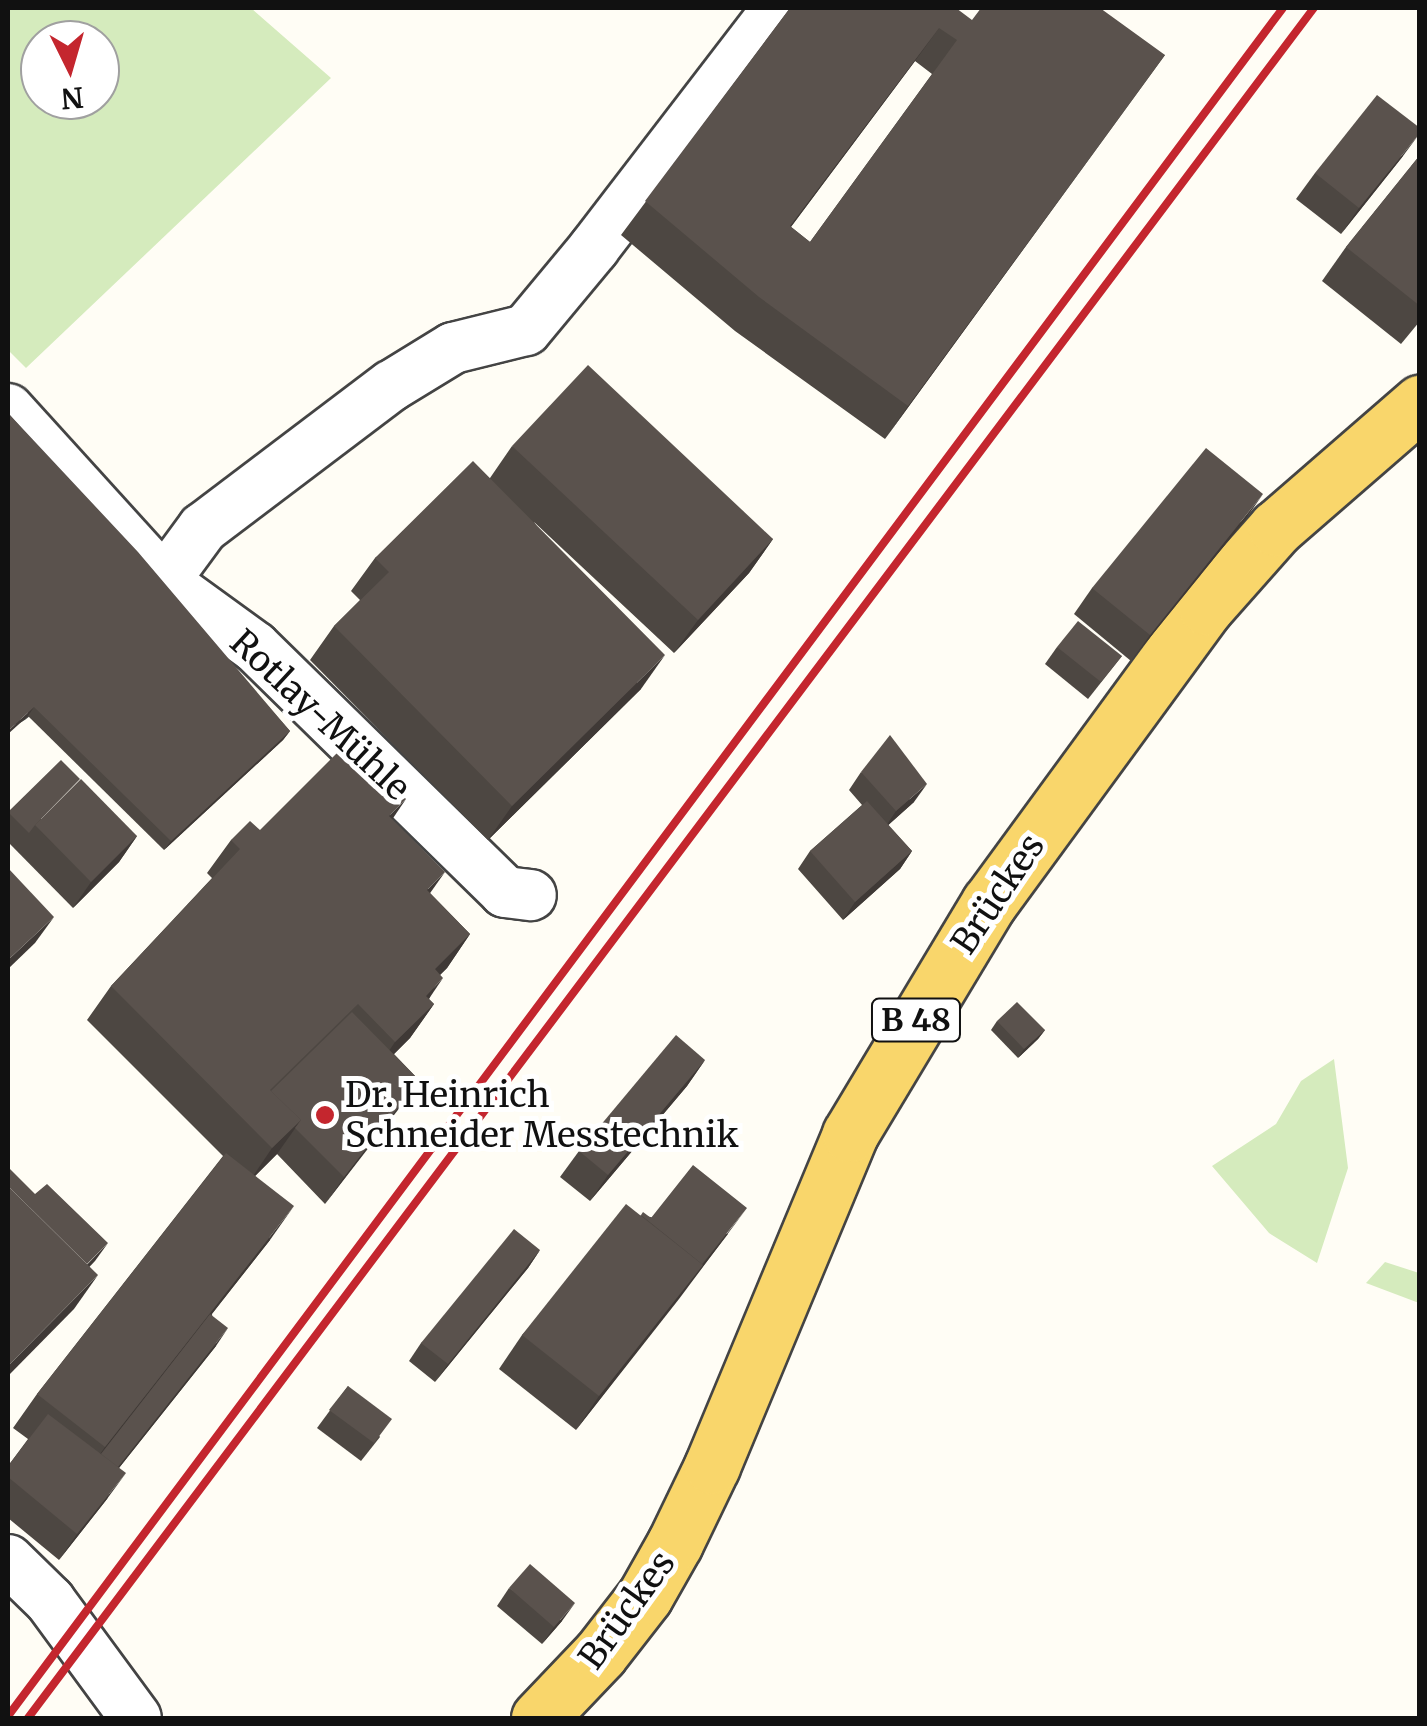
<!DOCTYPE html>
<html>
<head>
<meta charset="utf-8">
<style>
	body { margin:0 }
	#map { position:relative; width:1427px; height:1726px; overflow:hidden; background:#fffdf5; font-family:Merriweather,serif }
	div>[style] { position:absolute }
	.green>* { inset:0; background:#d5ebbd }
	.roads { filter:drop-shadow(2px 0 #444) drop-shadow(-2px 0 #444) drop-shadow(0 2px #444) drop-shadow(0 -2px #444) }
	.minor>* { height:50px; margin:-25px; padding:0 25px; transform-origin:25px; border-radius:25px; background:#fff }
	.major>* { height:55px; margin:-27.5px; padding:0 27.5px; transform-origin:27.5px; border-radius:27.5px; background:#f9d66b }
	.rail>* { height:8px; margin:-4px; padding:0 4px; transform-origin:4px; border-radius:4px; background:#c4262e }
	.wall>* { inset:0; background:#4d4742 }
	.shaded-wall>* { inset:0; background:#3f3936 }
	.building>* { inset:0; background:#5a524d }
	.dots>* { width:28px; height:28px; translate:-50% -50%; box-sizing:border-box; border:5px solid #fff; border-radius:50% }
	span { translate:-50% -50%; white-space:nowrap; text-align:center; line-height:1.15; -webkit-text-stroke:10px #fff; paint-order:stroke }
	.shield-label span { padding:2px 8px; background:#fff; border:2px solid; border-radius:8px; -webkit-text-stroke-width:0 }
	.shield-label { font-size:32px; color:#111; font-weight:700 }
	.street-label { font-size:35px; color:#111 }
	.poi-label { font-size:35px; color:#111 }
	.left { translate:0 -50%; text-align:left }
	.frame { position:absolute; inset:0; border:10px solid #111; pointer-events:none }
	.north { position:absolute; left:20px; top:20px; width:100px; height:100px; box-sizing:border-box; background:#fff; border:2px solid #a0a0a0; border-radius:50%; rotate:175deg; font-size:28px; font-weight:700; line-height:40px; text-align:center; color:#111 }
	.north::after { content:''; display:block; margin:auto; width:35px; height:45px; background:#c4262e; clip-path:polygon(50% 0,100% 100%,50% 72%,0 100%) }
</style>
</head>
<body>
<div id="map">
	<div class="green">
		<i style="clip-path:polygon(evenodd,8px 8px,251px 8px,331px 78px,26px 368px,8px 350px,8px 8px,40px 40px,100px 40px,100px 100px,40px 100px,40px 40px)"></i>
		<i style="clip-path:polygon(1334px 1059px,1348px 1168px,1317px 1263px,1269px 1233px,1212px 1166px,1276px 1124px,1301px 1081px)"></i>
		<i style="clip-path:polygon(1385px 1262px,1419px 1273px,1419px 1303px,1366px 1283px)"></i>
	</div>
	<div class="roads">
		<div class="minor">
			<i style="left:8px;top:409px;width:232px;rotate:47.8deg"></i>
			<i style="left:164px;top:581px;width:112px;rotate:36deg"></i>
			<i style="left:255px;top:647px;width:350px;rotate:44.4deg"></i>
			<i style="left:505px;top:892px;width:26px;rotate:7deg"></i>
			<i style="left:8px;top:698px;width:163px;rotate:-38.3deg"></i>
			<i style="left:136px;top:597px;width:32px;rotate:-30deg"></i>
			<i style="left:164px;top:581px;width:66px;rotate:-53.7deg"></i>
			<i style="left:203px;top:528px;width:236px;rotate:-37.1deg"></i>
			<i style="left:391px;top:386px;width:73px;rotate:-31.5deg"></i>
			<i style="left:453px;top:348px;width:75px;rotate:-13.9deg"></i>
			<i style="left:526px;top:330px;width:107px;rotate:-50.3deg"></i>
			<i style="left:594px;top:248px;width:302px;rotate:-52.5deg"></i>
			<i style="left:8px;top:1560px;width:59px;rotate:44.3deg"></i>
			<i style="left:50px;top:1601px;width:145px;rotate:53.7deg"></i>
		</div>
		<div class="major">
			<i style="left:539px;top:1718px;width:88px;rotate:-46.4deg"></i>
			<i style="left:600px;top:1654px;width:73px;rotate:-52.2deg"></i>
			<i style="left:645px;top:1596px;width:61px;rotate:-60.5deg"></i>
			<i style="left:675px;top:1543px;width:85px;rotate:-64.3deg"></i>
			<i style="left:712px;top:1466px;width:360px;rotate:-67.4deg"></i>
			<i style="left:850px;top:1134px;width:270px;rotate:-59deg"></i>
			<i style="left:989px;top:903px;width:367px;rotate:-53.8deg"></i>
			<i style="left:1206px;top:607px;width:106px;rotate:-48.5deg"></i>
			<i style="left:1276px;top:528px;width:191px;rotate:-41deg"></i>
		</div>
	</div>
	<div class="rail">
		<i style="left:8px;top:1716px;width:2131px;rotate:-53.26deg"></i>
		<i style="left:28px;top:1718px;width:2140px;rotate:-53.06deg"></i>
	</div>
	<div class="wall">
		<i style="clip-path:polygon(evenodd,790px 8px,972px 20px,1165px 55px,885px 439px,735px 331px,621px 235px,790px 8px,915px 61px,932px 74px,810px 242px,791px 227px,915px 61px)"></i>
		<i style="clip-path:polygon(1420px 155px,1420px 321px,1401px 344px,1322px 281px,1346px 247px)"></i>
		<i style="clip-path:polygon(1403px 156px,1341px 234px,1296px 199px,1315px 173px)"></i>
		<i style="clip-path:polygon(8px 413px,290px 731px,283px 740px,164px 850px,28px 716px)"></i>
		<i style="clip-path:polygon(512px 446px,773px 539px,749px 573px,674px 653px,534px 522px,641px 689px,488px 840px,310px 660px,334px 626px,360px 600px,351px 591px,375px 558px,490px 478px)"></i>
		<i style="clip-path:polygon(1245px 520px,1131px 661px,1074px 614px,1092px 588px)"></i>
		<i style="clip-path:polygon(1057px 647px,1122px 656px,1088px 699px,1045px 664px)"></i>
		<i style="clip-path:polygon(861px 772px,914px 802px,888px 825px,912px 851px,900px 869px,843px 920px,798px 869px,810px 851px,862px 805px,849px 790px)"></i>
		<i style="clip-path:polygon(8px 813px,137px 836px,119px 862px,73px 908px,8px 842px)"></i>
		<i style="clip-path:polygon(392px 819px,430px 893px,470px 934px,447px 968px,440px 975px,429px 999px,434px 1004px,410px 1038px,394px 1054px,419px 1080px,325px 1204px,277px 1154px,255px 1176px,270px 1240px,212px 1314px,216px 1346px,119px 1468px,107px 1499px,59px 1560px,8px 1518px,8px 1466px,28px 1439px,13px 1428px,37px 1394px,223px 1156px,87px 1020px,111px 986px,212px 878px,207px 873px,231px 840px,260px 830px)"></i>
		<i style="clip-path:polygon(997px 1021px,1045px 1030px,1038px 1039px,1018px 1058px,991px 1030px)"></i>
		<i style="clip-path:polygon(705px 1060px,687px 1086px,590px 1201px,560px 1177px,579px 1151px)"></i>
		<i style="clip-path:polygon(641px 1215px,728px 1234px,576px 1430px,499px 1369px,522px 1335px)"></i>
		<i style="clip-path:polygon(540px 1250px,528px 1268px,435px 1382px,409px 1361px,421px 1343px)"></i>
		<i style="clip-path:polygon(348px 1386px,380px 1437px,361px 1461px,317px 1428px)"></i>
		<i style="clip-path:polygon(509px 1588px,562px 1621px,542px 1644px,497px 1606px)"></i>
	</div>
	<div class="shaded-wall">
		<i style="clip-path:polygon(939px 28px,915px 61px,766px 260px,790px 226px)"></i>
		<i style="clip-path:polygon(1165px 55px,1141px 88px,885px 439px,908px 406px)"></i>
		<i style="clip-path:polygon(1420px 133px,1403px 156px,1341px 234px,1359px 208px)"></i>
		<i style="clip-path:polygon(1263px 494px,1245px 520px,1131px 661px,1150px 635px)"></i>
		<i style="clip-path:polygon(773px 539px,749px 573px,674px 653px,698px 620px)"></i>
		<i style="clip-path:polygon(665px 655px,641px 689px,488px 840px,512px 806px)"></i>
		<i style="clip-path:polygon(34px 707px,28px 716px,8px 734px,8px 731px)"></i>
		<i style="clip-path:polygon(290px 731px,283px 740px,164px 850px,171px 841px)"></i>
		<i style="clip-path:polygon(927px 784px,914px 802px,884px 829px,896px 811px)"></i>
		<i style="clip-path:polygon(406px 799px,383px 833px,389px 816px)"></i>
		<i style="clip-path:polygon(137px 836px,119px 862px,73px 908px,91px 882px)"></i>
		<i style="clip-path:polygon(912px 851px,900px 869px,843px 920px,855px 902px)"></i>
		<i style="clip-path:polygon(445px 872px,421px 906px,427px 890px)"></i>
		<i style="clip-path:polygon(54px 917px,35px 943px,8px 969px,8px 960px)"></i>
		<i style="clip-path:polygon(470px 934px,447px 968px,411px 1003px,435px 969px)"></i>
		<i style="clip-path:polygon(443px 978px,420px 1012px,426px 996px)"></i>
		<i style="clip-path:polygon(434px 1004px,410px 1038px,372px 1076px,395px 1042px)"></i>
		<i style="clip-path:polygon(1045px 1030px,1038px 1039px,1018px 1058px,1024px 1049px)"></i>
		<i style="clip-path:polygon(705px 1060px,687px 1086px,590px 1201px,608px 1175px)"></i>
		<i style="clip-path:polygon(419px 1080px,401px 1106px,325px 1204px,344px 1177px)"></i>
		<i style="clip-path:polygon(301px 1120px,277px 1154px,249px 1182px,272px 1148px)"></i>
		<i style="clip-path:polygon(294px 1206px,270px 1240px,94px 1463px,105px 1447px)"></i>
		<i style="clip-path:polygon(747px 1208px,679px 1299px,576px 1430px,599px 1396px)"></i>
		<i style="clip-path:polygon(108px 1243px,95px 1261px,62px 1296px,74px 1278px)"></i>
		<i style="clip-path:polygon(540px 1250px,528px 1268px,435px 1382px,448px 1364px)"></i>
		<i style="clip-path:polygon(98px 1275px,74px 1309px,8px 1376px,9px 1365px)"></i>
		<i style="clip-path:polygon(228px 1328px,216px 1346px,99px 1493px,111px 1475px)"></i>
		<i style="clip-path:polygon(126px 1473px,107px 1499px,59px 1560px,77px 1534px)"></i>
		<i style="clip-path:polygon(575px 1603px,562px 1621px,542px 1644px,554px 1627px)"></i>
	</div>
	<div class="building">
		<i style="clip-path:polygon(evenodd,790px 8px,956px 8px,972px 20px,981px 8px,1100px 8px,1165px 55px,908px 406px,759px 297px,645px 201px,790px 8px,939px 28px,957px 40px,810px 242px,790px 226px,939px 28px)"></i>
		<i style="clip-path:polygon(1377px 95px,1420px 128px,1420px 133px,1359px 208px,1315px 173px)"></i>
		<i style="clip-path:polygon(1420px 155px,1420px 306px,1346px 247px)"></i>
		<i style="clip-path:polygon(588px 365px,773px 539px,698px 620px,512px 446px)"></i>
		<i style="clip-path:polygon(8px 413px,138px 552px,290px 731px,171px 841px,34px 707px,8px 731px)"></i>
		<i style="clip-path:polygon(1206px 448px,1263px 494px,1150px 635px,1092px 588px)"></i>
		<i style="clip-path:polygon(473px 461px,665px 655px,512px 806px,334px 626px,389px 572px,375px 558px)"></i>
		<i style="clip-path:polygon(1078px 621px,1122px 656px,1101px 682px,1057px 647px)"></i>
		<i style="clip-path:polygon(890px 735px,927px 784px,896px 811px,861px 772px)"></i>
		<i style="clip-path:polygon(349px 741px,406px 799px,389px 816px,445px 872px,427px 890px,470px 934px,435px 969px,443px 978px,426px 996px,434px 1004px,395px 1042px,358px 1004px,270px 1090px,301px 1120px,272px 1148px,111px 986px,240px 849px,231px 840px,250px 821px,260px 830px)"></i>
		<i style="clip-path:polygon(61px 760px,80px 779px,35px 825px,29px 833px,8px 812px)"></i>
		<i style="clip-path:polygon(81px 779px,137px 836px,91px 882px,35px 825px)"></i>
		<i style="clip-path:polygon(867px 801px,912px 851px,855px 902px,810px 851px)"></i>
		<i style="clip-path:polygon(8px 868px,54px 917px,8px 960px)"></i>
		<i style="clip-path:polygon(1017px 1002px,1045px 1030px,1024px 1049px,997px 1021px)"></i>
		<i style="clip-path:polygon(352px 1012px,419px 1080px,344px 1177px,295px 1128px,301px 1120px,271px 1091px)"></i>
		<i style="clip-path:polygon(676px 1035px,705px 1060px,608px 1175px,579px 1151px)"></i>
		<i style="clip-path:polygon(226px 1153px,294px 1206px,105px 1447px,37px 1394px)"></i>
		<i style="clip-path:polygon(693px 1165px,747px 1208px,702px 1264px,641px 1215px,643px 1212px,651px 1218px)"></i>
		<i style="clip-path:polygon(8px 1167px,35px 1194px,47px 1184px,108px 1243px,87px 1264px,8px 1186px)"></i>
		<i style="clip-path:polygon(8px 1186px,98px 1275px,9px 1365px,8px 1364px)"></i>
		<i style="clip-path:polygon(626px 1204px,703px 1265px,599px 1396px,522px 1335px)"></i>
		<i style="clip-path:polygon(514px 1229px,540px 1250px,448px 1364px,421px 1343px)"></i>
		<i style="clip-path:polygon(210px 1314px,228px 1328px,118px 1467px,101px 1454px)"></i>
		<i style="clip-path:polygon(348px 1386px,392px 1419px,374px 1443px,329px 1410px)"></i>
		<i style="clip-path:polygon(48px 1414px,126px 1473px,77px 1534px,8px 1477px,8px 1466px)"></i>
		<i style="clip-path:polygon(530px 1564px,575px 1603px,554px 1627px,509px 1588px)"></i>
	</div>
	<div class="dots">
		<i style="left:325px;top:1115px;background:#c4262e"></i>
	</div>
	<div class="shield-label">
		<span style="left:916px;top:1020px">B 48</span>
	</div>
	<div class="street-label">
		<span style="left:320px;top:715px;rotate:43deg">Rotlay-Mühle</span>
		<span style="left:998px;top:894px;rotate:-56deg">Brückes</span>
		<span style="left:627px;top:1610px;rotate:-54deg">Brückes</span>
	</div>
	<div class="poi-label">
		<span class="left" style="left:345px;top:1115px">Dr. Heinrich<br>Schneider Messtechnik</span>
	</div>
	<div class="frame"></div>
	<div class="north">N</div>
</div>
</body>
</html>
